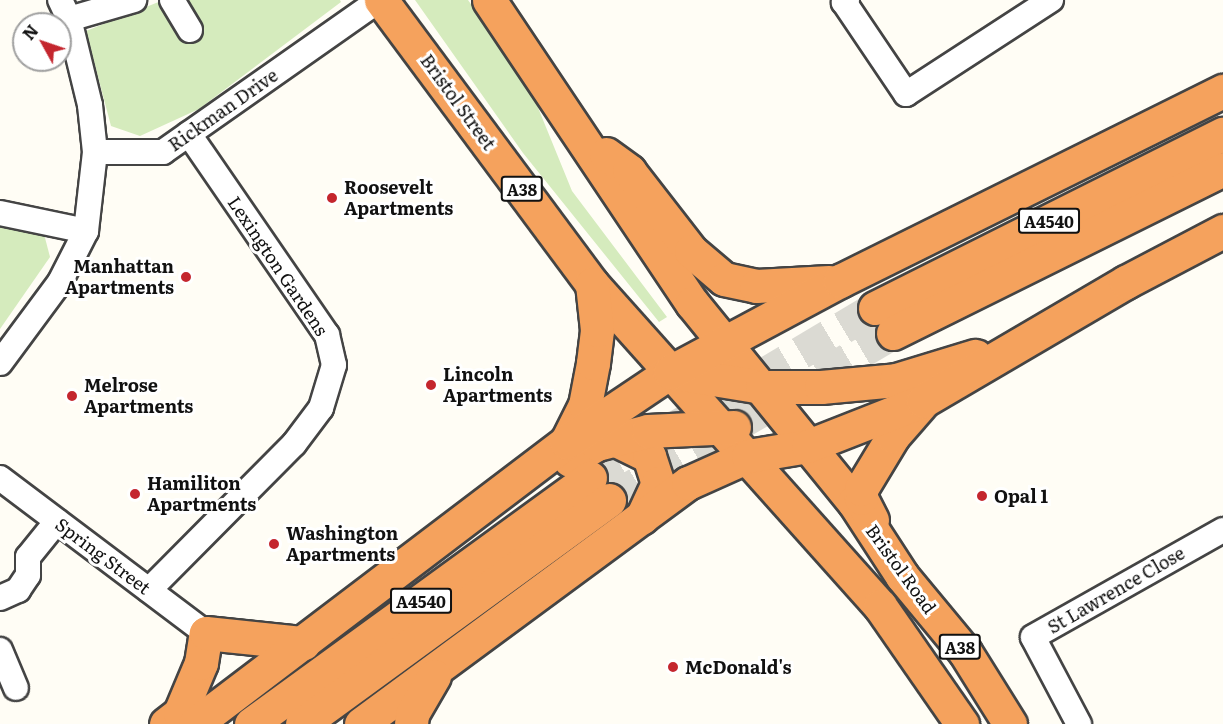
<!DOCTYPE html>
<html>
<head>
<meta charset="utf-8">
<style>
	body { margin:0 }
	#map { position:relative; width:1223px; height:724px; overflow:hidden; background:#fffdf5; font-family:Literata,serif }
	div>[style] { position:absolute }
	.green>* { inset:0; background:#d5ebbd }
	.highway-tunnel>* { height:33px; margin-top:-16.5px; transform-origin:0; background:repeating-linear-gradient(90deg,#dbdad3 0 33px,transparent 0 49px) }
	.roads { filter:drop-shadow(2px 0 #444) drop-shadow(-2px 0 #444) drop-shadow(0 2px #444) drop-shadow(0 -2px #444) }
	.street>* { height:24px; margin:-12px; padding:0 12px; transform-origin:12px; border-radius:12px; background:#fff }
	.highway>* { height:33px; margin:-16.5px; padding:0 16.5px; transform-origin:16.5px; border-radius:16.5px; background:#f5a25d }
	.dots>* { width:16px; height:16px; translate:-50% -50%; box-sizing:border-box; border:3px solid #fff; border-radius:50% }
	span { translate:-50% -50%; white-space:nowrap; text-align:center; line-height:1.15; -webkit-text-stroke:6px #fff; paint-order:stroke }
	.shield-label span { padding:2px 4px; background:#fff; border:2px solid; border-radius:4px; -webkit-text-stroke-width:0 }
	.shield-label { font-size:16px; color:#111; font-weight:700 }
	.street-label { font-size:18px; color:#111 }
	.poi-label { font-size:18px; color:#111; font-weight:700 }
	.left { translate:0 -50%; text-align:left }
	.right { translate:-100% -50%; text-align:right }
	.north { position:absolute; left:12px; top:12px; width:60px; height:60px; box-sizing:border-box; background:#fff; border:2px solid #a0a0a0; border-radius:50%; rotate:310deg; font-size:16px; font-weight:700; line-height:24px; text-align:center; color:#111 }
	.north::after { content:''; display:block; margin:auto; width:21px; height:27px; background:#c4262e; clip-path:polygon(50% 0,100% 100%,50% 72%,0 100%) }
</style>
</head>
<body>
<div id="map">
	<div class="green">
		<i style="clip-path:polygon(188px 0,340px 0,341px 2px,199px 109px,140px 136px,111px 126px,86px 31px,161px 1px,184px 34px,201px 26px)"></i>
		<i style="clip-path:polygon(415px 0,468px 0,530px 88px,572px 191px,667px 317px,659px 322px,523px 153px)"></i>
		<i style="clip-path:polygon(0 226px,44px 234px,50px 257px,0 329px)"></i>
	</div>
	<div class="highway-tunnel">
		<i style="left:590px;top:478px;width:332px;rotate:-30.8deg"></i>
		<i style="left:609px;top:500px;width:329px;rotate:-30.5deg"></i>
	</div>
	<div class="roads">
		<div class="street">
			<i style="left:172px;top:0;width:35px;rotate:59deg"></i>
			<i style="left:847px;top:0;width:4px;rotate:146deg"></i>
			<i style="left:844px;top:2px;width:111px;rotate:56deg"></i>
			<i style="left:906px;top:94px;width:173px;rotate:-33deg"></i>
			<i style="left:69px;top:19px;width:68px;rotate:-16.3deg"></i>
			<i style="left:95px;top:152px;width:68px"></i>
			<i style="left:163px;top:152px;width:264px;rotate:-35.1deg"></i>
			<i style="left:0;top:213px;width:88px;rotate:11.8deg"></i>
			<i style="left:0;top:363px;width:101px;rotate:-53.5deg"></i>
			<i style="left:60px;top:282px;width:57px;rotate:-63deg"></i>
			<i style="left:86px;top:231px;width:80px;rotate:-83.5deg"></i>
			<i style="left:95px;top:152px;width:47px;rotate:-96.1deg"></i>
			<i style="left:90px;top:105px;width:89px;rotate:-103.7deg"></i>
			<i style="left:69px;top:19px;width:21px;rotate:-115deg"></i>
			<i style="left:0;top:478px;width:258px;rotate:37deg"></i>
			<i style="left:149px;top:590px;width:206px;rotate:-45.2deg"></i>
			<i style="left:294px;top:444px;width:45px;rotate:-53.1deg"></i>
			<i style="left:321px;top:408px;width:45px;rotate:-73.2deg"></i>
			<i style="left:334px;top:365px;width:31px;rotate:-103deg"></i>
			<i style="left:327px;top:335px;width:244px;rotate:-124.5deg"></i>
			<i style="left:0;top:598px;width:20px;rotate:-24deg"></i>
			<i style="left:18px;top:590px;width:18px;rotate:-56deg"></i>
			<i style="left:28px;top:575px;width:18px;rotate:-90deg"></i>
			<i style="left:28px;top:557px;width:46px;rotate:-51.1deg"></i>
			<i style="left:0;top:650px;width:41px;rotate:67.2deg"></i>
			<i style="left:1079px;top:724px;width:98px;rotate:-117.9deg"></i>
			<i style="left:1033px;top:637px;width:218px;rotate:-29.4deg"></i>
		</div>
		<div class="highway">
			<i style="left:381px;top:0;width:354px;rotate:53.4deg"></i>
			<i style="left:592px;top:284px;width:432px;rotate:48.2deg"></i>
			<i style="left:880px;top:606px;width:144px;rotate:55.2deg"></i>
			<i style="left:489px;top:0;width:365px;rotate:56.2deg"></i>
			<i style="left:692px;top:303px;width:257px;rotate:50.9deg"></i>
			<i style="left:854px;top:502px;width:88px;rotate:57deg"></i>
			<i style="left:902px;top:576px;width:99px;rotate:50.3deg"></i>
			<i style="left:965px;top:652px;width:85px;rotate:58deg"></i>
			<i style="left:606px;top:154px;width:29px;rotate:36deg"></i>
			<i style="left:629px;top:171px;width:101px;rotate:52.2deg"></i>
			<i style="left:691px;top:251px;width:43px;rotate:40.3deg"></i>
			<i style="left:724px;top:279px;width:33px;rotate:12deg"></i>
			<i style="left:756px;top:286px;width:73px;rotate:-3.1deg"></i>
			<i style="left:875px;top:308px;width:389px;rotate:-26.6deg"></i>
			<i style="left:893px;top:333px;width:369px;rotate:-26.4deg"></i>
			<i style="left:670px;top:372px;width:93px;rotate:9.3deg"></i>
			<i style="left:762px;top:387px;width:59px"></i>
			<i style="left:821px;top:387px;width:75px;rotate:-5.3deg"></i>
			<i style="left:896px;top:380px;width:83px;rotate:-16.9deg"></i>
			<i style="left:614px;top:439px;width:39px;rotate:26deg"></i>
			<i style="left:649px;top:456px;width:28px;rotate:72deg"></i>
			<i style="left:658px;top:483px;width:38px;rotate:115deg"></i>
			<i style="left:567px;top:441px;width:40px;rotate:-63.4deg"></i>
			<i style="left:585px;top:405px;width:43px;rotate:-79.2deg"></i>
			<i style="left:593px;top:363px;width:33px;rotate:-83deg"></i>
			<i style="left:597px;top:330px;width:46px;rotate:-96.2deg"></i>
			<i style="left:570px;top:460px;width:31px;rotate:-31deg"></i>
			<i style="left:597px;top:444px;width:53px;rotate:-14.3deg"></i>
			<i style="left:648px;top:431px;width:86px;rotate:-2.7deg"></i>
			<i style="left:872px;top:520px;width:25px;rotate:-117deg"></i>
			<i style="left:861px;top:498px;width:9px;rotate:-90deg"></i>
			<i style="left:861px;top:489px;width:62px;rotate:-58.9deg"></i>
			<i style="left:893px;top:436px;width:41px;rotate:-48.9deg"></i>
			<i style="left:166px;top:724px;width:18px;rotate:-38deg"></i>
			<i style="left:180px;top:713px;width:54px;rotate:-67.2deg"></i>
			<i style="left:201px;top:663px;width:30px;rotate:-81deg"></i>
			<i style="left:206px;top:633px;width:98px;rotate:5.9deg"></i>
			<i style="left:195px;top:724px;width:466px;rotate:-37.2deg"></i>
			<i style="left:566px;top:442px;width:125px;rotate:-33.9deg"></i>
			<i style="left:670px;top:372px;width:193px;rotate:-28.2deg"></i>
			<i style="left:840px;top:281px;width:428px;rotate:-26.4deg"></i>
			<i style="left:251px;top:724px;width:419px;rotate:-36deg"></i>
			<i style="left:302px;top:724px;width:380px;rotate:-36.1deg"></i>
			<i style="left:361px;top:724px;width:406px;rotate:-36.4deg"></i>
			<i style="left:688px;top:483px;width:66px;rotate:-24.2deg"></i>
			<i style="left:748px;top:456px;width:61px;rotate:-9.5deg"></i>
			<i style="left:808px;top:446px;width:123px;rotate:-21.4deg"></i>
			<i style="left:923px;top:401px;width:235px;rotate:-30.4deg"></i>
			<i style="left:1126px;top:282px;width:110px;rotate:-27.7deg"></i>
			<i style="left:411px;top:724px;width:10px;rotate:-84deg"></i>
			<i style="left:412px;top:714px;width:44px;rotate:-59.9deg"></i>
		</div>
	</div>
	<div class="dots">
		<i style="left:332px;top:198px;background:#c4262e"></i>
		<i style="left:186px;top:277px;background:#c4262e"></i>
		<i style="left:431px;top:385px;background:#c4262e"></i>
		<i style="left:72px;top:396px;background:#c4262e"></i>
		<i style="left:135px;top:494px;background:#c4262e"></i>
		<i style="left:982px;top:496px;background:#c4262e"></i>
		<i style="left:274px;top:544px;background:#c4262e"></i>
		<i style="left:673px;top:667px;background:#c4262e"></i>
	</div>
	<div class="shield-label">
		<span style="left:522px;top:189px">A38</span>
		<span style="left:1049px;top:221px">A4540</span>
		<span style="left:421px;top:601px">A4540</span>
		<span style="left:960px;top:647px">A38</span>
	</div>
	<div class="street-label">
		<span style="left:458px;top:102px;rotate:54deg">Bristol Street</span>
		<span style="left:223px;top:110px;rotate:-35deg">Rickman Drive</span>
		<span style="left:278px;top:266px;rotate:56deg">Lexington Gardens</span>
		<span style="left:103px;top:556px;rotate:37deg">Spring Street</span>
		<span style="left:901px;top:569px;rotate:54deg">Bristol Road</span>
		<span style="left:1116px;top:590px;rotate:-30deg">St Lawrence Close</span>
	</div>
	<div class="poi-label">
		<span class="left" style="left:344px;top:198px">Roosevelt<br>Apartments</span>
		<span class="right" style="left:174px;top:277px">Manhattan<br>Apartments</span>
		<span class="left" style="left:443px;top:385px">Lincoln<br>Apartments</span>
		<span class="left" style="left:84px;top:396px">Melrose<br>Apartments</span>
		<span class="left" style="left:147px;top:494px">Hamiliton<br>Apartments</span>
		<span class="left" style="left:994px;top:496px">Opal 1</span>
		<span class="left" style="left:286px;top:544px">Washington<br>Apartments</span>
		<span class="left" style="left:685px;top:667px">McDonald's</span>
	</div>
	<div class="north">N</div>
</div>
</body>
</html>
